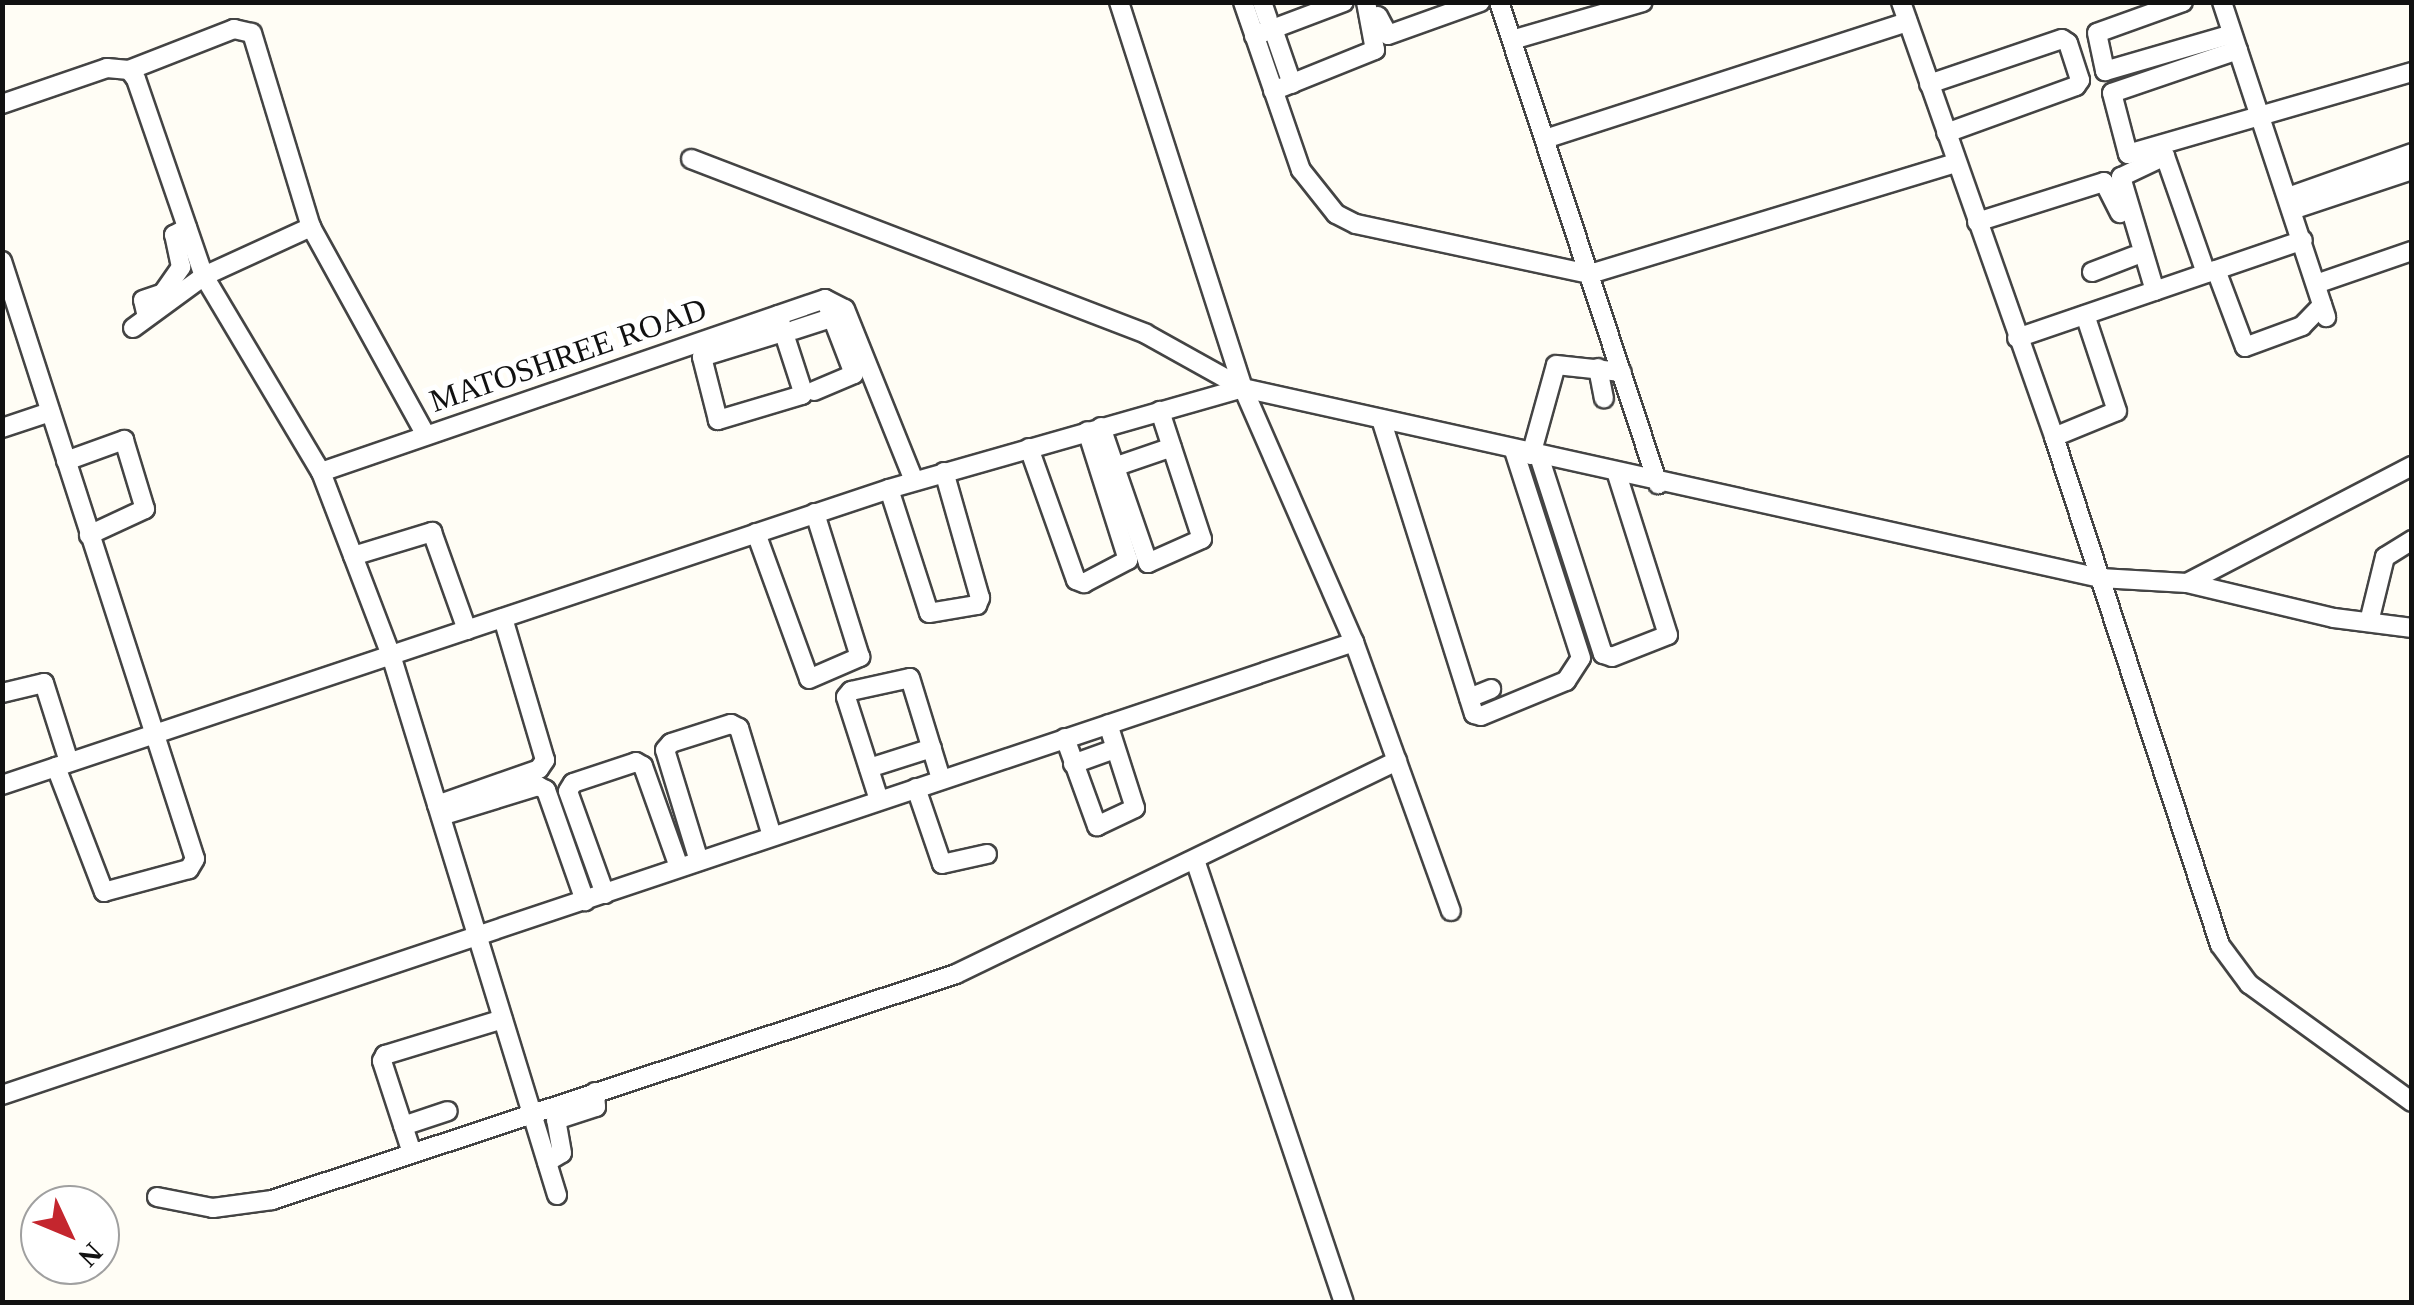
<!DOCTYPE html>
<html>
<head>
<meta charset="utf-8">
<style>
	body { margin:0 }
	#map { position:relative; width:2414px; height:1305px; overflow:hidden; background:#fffdf5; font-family:Georgia,serif }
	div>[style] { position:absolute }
	.roads { filter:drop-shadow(2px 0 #444) drop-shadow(-2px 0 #444) drop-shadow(0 2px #444) drop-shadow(0 -2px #444) }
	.street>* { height:18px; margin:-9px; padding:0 9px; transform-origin:9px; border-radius:9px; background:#fff }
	span { translate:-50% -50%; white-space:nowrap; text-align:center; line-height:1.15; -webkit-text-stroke:10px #fff; paint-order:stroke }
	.street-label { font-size:32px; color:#111 }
	.frame { position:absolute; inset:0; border:5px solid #111; pointer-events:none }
	.north { position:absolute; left:20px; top:1185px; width:100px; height:100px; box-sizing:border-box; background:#fff; border:2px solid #a0a0a0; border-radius:50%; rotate:134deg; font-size:28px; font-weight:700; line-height:40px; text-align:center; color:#111 }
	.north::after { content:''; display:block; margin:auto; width:35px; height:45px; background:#c4262e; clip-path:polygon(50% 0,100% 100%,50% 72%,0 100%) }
</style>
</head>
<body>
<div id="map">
	<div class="roads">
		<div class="street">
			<i style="left:1119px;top:2px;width:405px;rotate:72.2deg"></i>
			<i style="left:1243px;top:388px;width:277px;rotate:66.4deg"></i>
			<i style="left:1354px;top:642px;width:286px;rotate:70.2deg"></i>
			<i style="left:1243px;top:2px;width:178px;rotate:71deg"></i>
			<i style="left:1301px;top:170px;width:56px;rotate:51.5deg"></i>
			<i style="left:1336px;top:214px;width:22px;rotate:27deg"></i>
			<i style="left:1356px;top:224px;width:239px;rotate:12.1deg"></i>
			<i style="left:1590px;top:274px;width:382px;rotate:-16.9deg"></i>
			<i style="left:1262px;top:2px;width:18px;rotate:71deg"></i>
			<i style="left:1499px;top:2px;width:508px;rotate:71.74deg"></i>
			<i style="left:1901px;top:2px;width:461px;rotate:70.6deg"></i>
			<i style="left:2054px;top:437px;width:534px;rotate:71.9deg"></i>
			<i style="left:2220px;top:945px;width:49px;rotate:53.4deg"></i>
			<i style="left:2249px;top:984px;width:201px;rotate:35.9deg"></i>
			<i style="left:2183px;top:2px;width:91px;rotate:160.2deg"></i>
			<i style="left:2097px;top:33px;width:39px;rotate:78deg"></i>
			<i style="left:2105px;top:71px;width:132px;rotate:-16.2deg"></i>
			<i style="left:2222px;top:2px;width:332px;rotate:71.7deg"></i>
			<i style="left:1378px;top:16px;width:21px;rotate:62deg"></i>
			<i style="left:1388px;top:35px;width:98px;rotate:-19.7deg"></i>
			<i style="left:1273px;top:29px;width:58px;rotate:70.9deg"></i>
			<i style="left:1254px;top:36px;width:96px;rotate:-20.7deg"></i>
			<i style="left:1512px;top:40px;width:136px;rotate:-16.2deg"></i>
			<i style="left:2238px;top:50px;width:133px;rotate:161.2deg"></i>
			<i style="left:2112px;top:93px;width:63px;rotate:75.3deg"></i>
			<i style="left:2128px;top:154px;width:296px;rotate:-16.1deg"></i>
			<i style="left:129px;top:70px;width:113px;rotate:-21.3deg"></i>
			<i style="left:234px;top:29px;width:18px;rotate:13deg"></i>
			<i style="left:252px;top:33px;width:203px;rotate:73.1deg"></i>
			<i style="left:1929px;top:84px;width:140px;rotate:-18.7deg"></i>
			<i style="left:2062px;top:39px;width:7px;rotate:34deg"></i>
			<i style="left:2068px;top:43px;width:39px;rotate:72deg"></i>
			<i style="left:2080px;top:80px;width:7px;rotate:124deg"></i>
			<i style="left:2076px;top:86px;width:138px;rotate:160.1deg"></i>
			<i style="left:1273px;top:91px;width:110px;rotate:-21.9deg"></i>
			<i style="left:1375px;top:50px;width:49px;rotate:-100.6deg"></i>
			<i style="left:2px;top:104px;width:111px;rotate:-18.9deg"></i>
			<i style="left:107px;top:68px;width:22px;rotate:5deg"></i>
			<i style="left:129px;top:70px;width:11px;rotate:52deg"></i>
			<i style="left:136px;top:79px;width:208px;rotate:71deg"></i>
			<i style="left:204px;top:276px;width:228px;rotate:59.2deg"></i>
			<i style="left:321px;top:472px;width:196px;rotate:69.1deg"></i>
			<i style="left:391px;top:655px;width:565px;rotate:72.91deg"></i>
			<i style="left:1545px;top:139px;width:381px;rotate:-17.9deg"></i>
			<i style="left:691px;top:159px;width:487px;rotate:21deg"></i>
			<i style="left:1146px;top:334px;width:111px;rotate:29.1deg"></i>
			<i style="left:1243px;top:388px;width:878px;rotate:12.5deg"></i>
			<i style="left:2100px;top:578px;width:87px;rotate:3.3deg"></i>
			<i style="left:2187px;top:583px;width:151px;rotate:13.4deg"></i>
			<i style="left:2334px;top:618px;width:79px;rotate:7.3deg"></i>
			<i style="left:2288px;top:197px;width:132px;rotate:-19.5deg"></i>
			<i style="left:2292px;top:210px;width:126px;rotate:-18.4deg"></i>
			<i style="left:1977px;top:222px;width:133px;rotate:-17.5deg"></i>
			<i style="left:2104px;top:182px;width:35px;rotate:63deg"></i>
			<i style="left:2px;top:261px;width:628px;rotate:72.11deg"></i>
			<i style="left:195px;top:859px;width:12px;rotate:121deg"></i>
			<i style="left:189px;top:869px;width:88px;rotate:164.9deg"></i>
			<i style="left:104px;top:892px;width:134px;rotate:-111deg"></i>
			<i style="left:2216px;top:270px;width:82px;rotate:69.4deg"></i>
			<i style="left:2245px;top:347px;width:61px;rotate:-20.2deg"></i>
			<i style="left:2302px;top:326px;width:29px;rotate:-46deg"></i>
			<i style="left:2092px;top:272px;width:45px;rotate:-20.9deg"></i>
			<i style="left:2316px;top:284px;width:102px;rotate:-19deg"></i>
			<i style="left:2155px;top:291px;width:119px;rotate:-106.6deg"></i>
			<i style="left:2121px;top:177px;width:49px;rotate:-25.5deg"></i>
			<i style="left:2165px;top:156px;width:124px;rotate:70.7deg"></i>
			<i style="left:778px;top:315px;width:81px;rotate:72deg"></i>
			<i style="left:803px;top:392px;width:3px;rotate:108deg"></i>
			<i style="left:802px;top:395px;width:88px;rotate:163.4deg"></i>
			<i style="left:718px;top:420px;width:65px;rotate:-104.3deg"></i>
			<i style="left:702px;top:357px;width:85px;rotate:-17.2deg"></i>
			<i style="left:147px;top:317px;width:17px;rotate:-103deg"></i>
			<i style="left:143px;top:300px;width:21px;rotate:-19deg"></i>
			<i style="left:163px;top:293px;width:32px;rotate:-55deg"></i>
			<i style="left:181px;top:267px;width:33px;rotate:-102deg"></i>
			<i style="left:174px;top:235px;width:15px;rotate:-28deg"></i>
			<i style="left:133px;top:328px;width:88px;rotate:-36.2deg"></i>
			<i style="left:204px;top:276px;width:118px;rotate:-24.6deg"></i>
			<i style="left:311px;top:227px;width:238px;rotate:61.1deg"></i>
			<i style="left:794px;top:330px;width:40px;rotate:-18deg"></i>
			<i style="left:2017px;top:338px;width:302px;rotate:-18.9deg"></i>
			<i style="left:1598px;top:368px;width:31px;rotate:79deg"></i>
			<i style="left:814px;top:391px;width:43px;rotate:-23deg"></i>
			<i style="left:854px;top:374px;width:80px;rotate:-111.1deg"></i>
			<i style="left:1381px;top:419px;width:309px;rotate:72.5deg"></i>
			<i style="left:1474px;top:714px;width:7px;rotate:16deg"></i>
			<i style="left:1481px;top:716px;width:92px;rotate:-22.4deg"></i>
			<i style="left:1566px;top:681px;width:27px;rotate:-57deg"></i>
			<i style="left:1581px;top:658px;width:218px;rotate:-107.9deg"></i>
			<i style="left:1101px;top:427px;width:144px;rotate:70.9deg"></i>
			<i style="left:1148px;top:563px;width:59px;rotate:-24deg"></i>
			<i style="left:1202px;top:539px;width:135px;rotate:-108.2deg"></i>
			<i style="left:2px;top:428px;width:51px;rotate:-18.4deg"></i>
			<i style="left:2054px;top:437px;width:68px;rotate:-22.4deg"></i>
			<i style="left:2117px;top:411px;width:101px;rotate:-108.4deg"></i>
			<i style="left:1029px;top:448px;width:140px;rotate:70.4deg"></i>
			<i style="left:1076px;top:580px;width:9px;rotate:21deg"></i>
			<i style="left:1084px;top:583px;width:50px;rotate:-27.6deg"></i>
			<i style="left:1128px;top:560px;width:135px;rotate:-107.6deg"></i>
			<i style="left:1531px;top:455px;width:93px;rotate:-74.5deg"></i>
			<i style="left:1556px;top:365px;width:66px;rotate:6.1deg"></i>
			<i style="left:1539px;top:456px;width:208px;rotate:72.1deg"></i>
			<i style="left:1603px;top:654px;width:9px;rotate:18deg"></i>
			<i style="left:1612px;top:657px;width:60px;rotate:-21.4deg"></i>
			<i style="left:1668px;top:635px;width:169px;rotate:-107.6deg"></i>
			<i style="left:66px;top:461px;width:62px;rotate:-19.9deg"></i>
			<i style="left:124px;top:440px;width:72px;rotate:73.1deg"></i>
			<i style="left:145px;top:509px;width:62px;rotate:155.1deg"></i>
			<i style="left:1114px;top:467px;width:61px;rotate:-19deg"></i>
			<i style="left:321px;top:472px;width:533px;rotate:-18.94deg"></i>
			<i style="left:825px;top:299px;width:22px;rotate:27deg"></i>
			<i style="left:845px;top:309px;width:185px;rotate:68.1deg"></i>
			<i style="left:889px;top:489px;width:130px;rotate:72.1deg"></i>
			<i style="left:929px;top:613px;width:49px;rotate:-9.5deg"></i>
			<i style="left:977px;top:605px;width:8px;rotate:-67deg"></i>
			<i style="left:980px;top:598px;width:131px;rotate:-105.9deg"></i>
			<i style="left:756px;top:533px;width:155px;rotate:70deg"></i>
			<i style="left:809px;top:679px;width:56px;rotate:-23.3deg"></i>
			<i style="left:860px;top:657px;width:151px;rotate:-107.4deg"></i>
			<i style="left:353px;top:556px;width:83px;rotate:-16.9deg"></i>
			<i style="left:432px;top:532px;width:104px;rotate:70.3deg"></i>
			<i style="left:2187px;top:583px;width:254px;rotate:-27.5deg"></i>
			<i style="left:2369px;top:622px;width:67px;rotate:-76.2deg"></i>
			<i style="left:2385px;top:557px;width:32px;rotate:-32deg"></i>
			<i style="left:2px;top:693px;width:43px;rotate:-13.4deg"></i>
			<i style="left:44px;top:683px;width:83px;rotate:72.4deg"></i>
			<i style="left:1469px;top:698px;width:24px;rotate:-22deg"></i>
			<i style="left:1065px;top:738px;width:94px;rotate:70deg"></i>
			<i style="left:1097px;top:826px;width:42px;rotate:-25.3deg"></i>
			<i style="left:1135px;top:808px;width:88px;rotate:-107.8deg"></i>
			<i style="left:1073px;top:764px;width:45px;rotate:-19.7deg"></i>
			<i style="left:869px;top:768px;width:66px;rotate:-17.6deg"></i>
			<i style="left:2px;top:785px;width:935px;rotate:-18.45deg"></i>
			<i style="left:889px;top:489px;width:368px;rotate:-15.9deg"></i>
			<i style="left:916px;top:788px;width:80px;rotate:71.1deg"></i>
			<i style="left:942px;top:864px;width:46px;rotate:-12.5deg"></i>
			<i style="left:879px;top:800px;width:108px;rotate:-107.8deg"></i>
			<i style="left:846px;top:697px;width:8px;rotate:-50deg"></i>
			<i style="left:851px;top:691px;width:60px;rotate:-12.4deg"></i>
			<i style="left:910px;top:678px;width:106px;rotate:72.9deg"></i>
			<i style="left:437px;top:805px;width:108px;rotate:-19.4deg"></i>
			<i style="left:539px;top:769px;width:11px;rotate:-56deg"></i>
			<i style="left:545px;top:760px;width:148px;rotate:-106.5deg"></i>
			<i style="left:441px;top:816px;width:102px;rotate:-17.2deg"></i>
			<i style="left:538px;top:786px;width:9px;rotate:27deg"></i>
			<i style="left:546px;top:790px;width:118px;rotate:70.6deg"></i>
			<i style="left:1195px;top:860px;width:466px;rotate:71.4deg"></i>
			<i style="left:699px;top:861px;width:116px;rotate:-107deg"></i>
			<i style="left:665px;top:750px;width:9px;rotate:-49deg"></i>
			<i style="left:671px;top:743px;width:63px;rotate:-17.6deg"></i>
			<i style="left:731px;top:724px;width:9px;rotate:27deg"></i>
			<i style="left:739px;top:728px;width:113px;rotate:73deg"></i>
			<i style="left:605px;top:894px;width:109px;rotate:-109.8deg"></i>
			<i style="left:568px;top:791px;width:9px;rotate:-58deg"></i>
			<i style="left:573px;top:783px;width:66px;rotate:-18.4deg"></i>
			<i style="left:636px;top:762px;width:8px;rotate:30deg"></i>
			<i style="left:643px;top:766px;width:107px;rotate:70.4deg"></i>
			<i style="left:2px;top:1095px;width:1426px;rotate:-18.52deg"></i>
			<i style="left:403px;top:1126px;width:47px;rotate:-18.4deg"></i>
			<i style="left:412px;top:1153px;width:97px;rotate:-108.1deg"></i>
			<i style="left:382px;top:1061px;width:7px;rotate:-63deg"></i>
			<i style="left:385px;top:1055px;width:123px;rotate:-17deg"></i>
			<i style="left:547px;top:1162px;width:17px;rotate:-31deg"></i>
			<i style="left:562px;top:1153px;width:34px;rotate:-100deg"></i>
			<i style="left:556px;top:1120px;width:42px;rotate:-18deg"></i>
			<i style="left:596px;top:1107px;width:15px;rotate:-94deg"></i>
			<i style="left:157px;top:1197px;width:57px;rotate:11.1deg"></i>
			<i style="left:213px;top:1208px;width:60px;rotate:-7.7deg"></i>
			<i style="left:272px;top:1200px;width:720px;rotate:-18.28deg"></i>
			<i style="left:956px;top:974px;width:490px;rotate:-25.8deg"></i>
		</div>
	</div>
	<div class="street-label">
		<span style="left:568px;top:355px;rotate:-19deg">MATOSHREE ROAD</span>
	</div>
	<div class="frame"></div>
	<div class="north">N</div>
</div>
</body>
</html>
